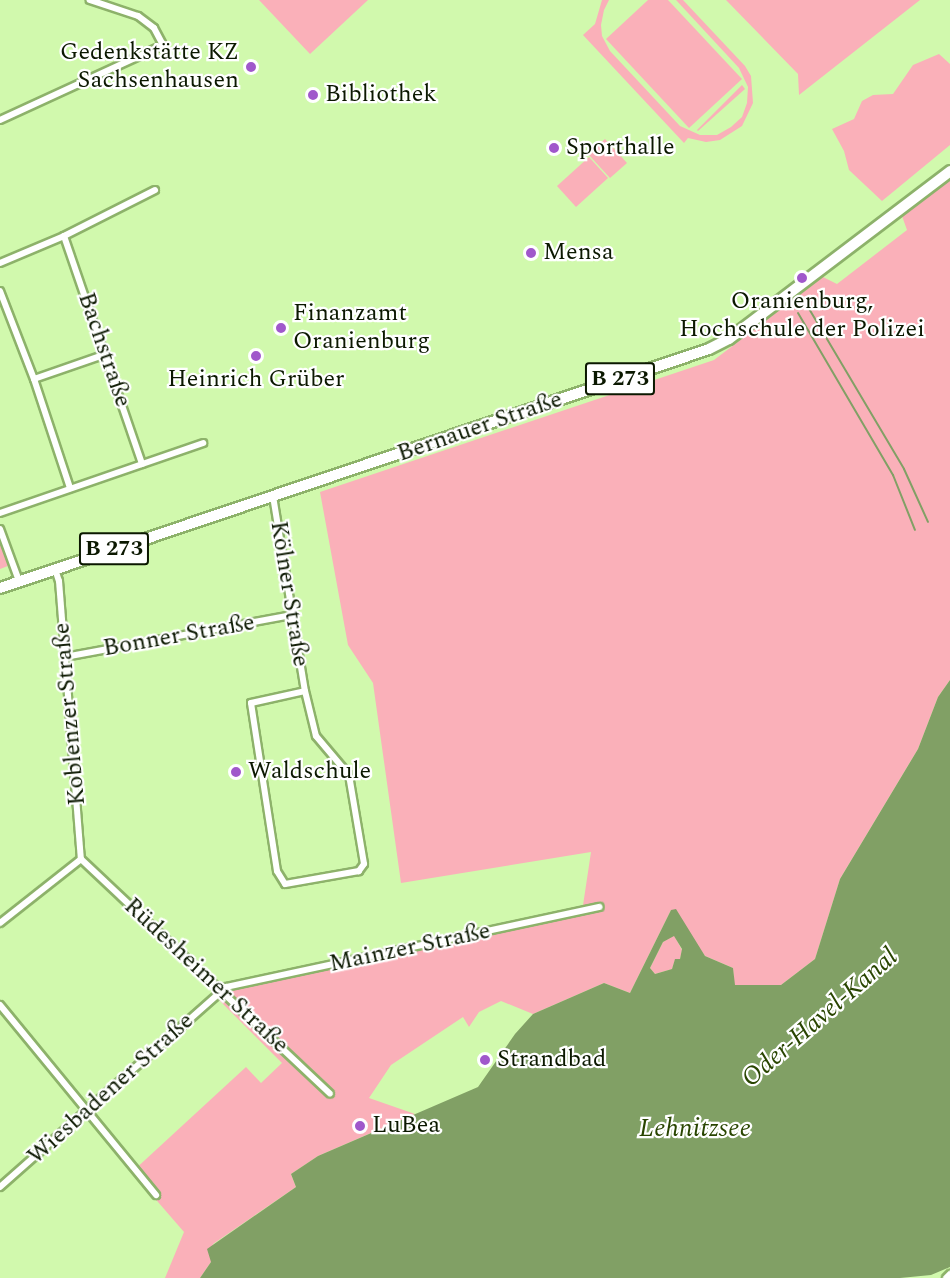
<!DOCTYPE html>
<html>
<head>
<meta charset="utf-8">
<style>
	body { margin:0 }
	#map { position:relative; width:950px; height:1278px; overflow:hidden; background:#d1f9ad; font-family:Spectral,serif }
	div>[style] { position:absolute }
	.green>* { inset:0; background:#fab0b9 }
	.water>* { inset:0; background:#81a065 }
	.stream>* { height:2px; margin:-1px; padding:0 1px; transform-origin:1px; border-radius:1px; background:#81a065 }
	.roads { filter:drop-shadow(2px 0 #8db26a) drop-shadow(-2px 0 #8db26a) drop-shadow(0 2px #8db26a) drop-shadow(0 -2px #8db26a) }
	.minor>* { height:6px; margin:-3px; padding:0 3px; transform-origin:3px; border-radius:3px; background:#fff }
	.primary>* { height:10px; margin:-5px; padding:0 5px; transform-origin:5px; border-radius:5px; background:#fff }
	.dots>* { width:16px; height:16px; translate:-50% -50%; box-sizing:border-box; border:3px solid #fff; border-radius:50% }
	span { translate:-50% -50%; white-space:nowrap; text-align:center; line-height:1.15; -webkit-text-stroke:4.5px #fff; paint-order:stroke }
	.shield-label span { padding:2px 4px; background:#fff; border:2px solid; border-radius:4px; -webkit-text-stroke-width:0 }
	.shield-label { font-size:22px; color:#0b1800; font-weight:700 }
	.poi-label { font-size:24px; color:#0b1800 }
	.right { translate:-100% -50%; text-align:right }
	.left { translate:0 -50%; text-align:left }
	.street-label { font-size:24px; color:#0b1800 }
	.water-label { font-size:26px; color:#294501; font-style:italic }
</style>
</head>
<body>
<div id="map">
	<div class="green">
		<i style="clip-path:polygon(259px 0,368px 0,310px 54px)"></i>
		<i style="clip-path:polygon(602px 0,609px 0,604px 10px,601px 25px,602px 36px,610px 51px,680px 126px,700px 135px,717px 135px,731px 127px,742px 117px,747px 103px,748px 87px,739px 68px,676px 0,683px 0,745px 66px,751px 76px,753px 103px,742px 126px,720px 140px,706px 142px,688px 138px,684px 143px,583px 35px,595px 24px)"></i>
		<i style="clip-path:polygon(648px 0,668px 0,742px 79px,689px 128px,606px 39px)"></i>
		<i style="clip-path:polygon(726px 0,920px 0,799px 95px,798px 74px)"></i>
		<i style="clip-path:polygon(939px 54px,950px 64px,950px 145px,882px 201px,849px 170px,844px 151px,832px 129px,854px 119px,862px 101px,873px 95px,893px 94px,913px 65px)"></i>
		<i style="clip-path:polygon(742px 85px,745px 89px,698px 131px,697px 130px)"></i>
		<i style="clip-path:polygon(605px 139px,627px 163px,610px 178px,588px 154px)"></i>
		<i style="clip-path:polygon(589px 157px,608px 178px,576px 207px,557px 186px)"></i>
		<i style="clip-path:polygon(950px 179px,950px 680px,938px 697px,918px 749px,840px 879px,815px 959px,781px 985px,734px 985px,733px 968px,705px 956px,671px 910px,630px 993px,604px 983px,533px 1014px,501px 1001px,479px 1012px,469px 1027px,463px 1017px,391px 1065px,369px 1098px,415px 1114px,318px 1156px,291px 1174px,296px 1187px,213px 1244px,211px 1262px,200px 1278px,165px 1278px,184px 1232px,132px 1172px,246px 1067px,261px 1083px,282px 1063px,214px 995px,227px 988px,582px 912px,591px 852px,401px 883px,373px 683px,348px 645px,320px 492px,714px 360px,823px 277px,837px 284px,907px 230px,902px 216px)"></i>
		<i style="clip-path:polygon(0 529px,13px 564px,0 569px)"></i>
		<i style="clip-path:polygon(674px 935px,682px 950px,680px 959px,675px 960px,672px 969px,655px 974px,650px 968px,663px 942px)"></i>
	</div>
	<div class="water">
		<i style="clip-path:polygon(evenodd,950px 680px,950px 1267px,931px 1275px,900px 1278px,200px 1278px,211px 1262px,207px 1249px,296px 1187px,291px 1174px,318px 1156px,478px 1087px,515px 1034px,533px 1014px,604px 983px,630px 993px,671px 910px,676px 909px,705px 956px,733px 968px,735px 985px,781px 985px,815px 959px,840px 879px,918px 749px,938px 697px,950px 680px,674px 936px,682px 949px,680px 959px,675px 959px,672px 969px,655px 974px,650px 968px,663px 942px,674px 936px)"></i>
	</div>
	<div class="stream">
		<i style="left:808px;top:307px;width:188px;rotate:59.3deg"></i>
		<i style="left:904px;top:469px;width:58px;rotate:65.6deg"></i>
		<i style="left:798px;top:313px;width:188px;rotate:59.6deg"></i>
		<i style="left:893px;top:475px;width:59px;rotate:68.2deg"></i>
	</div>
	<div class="roads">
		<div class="minor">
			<i style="left:0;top:120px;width:179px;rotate:-24.7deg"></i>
			<i style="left:163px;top:45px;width:19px;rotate:-118deg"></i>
			<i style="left:154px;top:28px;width:20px;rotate:-143deg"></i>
			<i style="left:138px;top:16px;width:51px;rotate:-161.6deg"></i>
			<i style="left:64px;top:236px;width:241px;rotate:71.1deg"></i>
			<i style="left:0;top:263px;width:69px;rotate:-22.9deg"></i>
			<i style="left:64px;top:236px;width:102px;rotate:-26.8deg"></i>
			<i style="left:0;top:291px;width:94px;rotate:68.9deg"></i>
			<i style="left:34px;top:379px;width:115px;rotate:71.7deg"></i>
			<i style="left:34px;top:379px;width:76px;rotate:-19.1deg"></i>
			<i style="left:273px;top:496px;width:198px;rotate:80.7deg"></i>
			<i style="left:305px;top:691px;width:46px;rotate:76.3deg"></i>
			<i style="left:316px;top:736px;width:51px;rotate:49.8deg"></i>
			<i style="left:349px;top:775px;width:90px;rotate:80.4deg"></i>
			<i style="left:364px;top:864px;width:9px;rotate:126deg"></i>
			<i style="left:359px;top:871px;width:75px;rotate:170deg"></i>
			<i style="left:285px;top:884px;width:15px;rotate:-122deg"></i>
			<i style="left:277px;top:871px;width:170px;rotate:-98.8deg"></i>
			<i style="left:251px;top:703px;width:55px;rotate:-12.5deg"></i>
			<i style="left:0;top:513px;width:215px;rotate:-19deg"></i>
			<i style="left:0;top:529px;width:55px;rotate:69.9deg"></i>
			<i style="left:55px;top:569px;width:13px;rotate:72deg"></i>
			<i style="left:59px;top:581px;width:279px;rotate:85.5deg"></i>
			<i style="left:65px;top:657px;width:231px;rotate:-10.5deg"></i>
			<i style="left:81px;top:859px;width:342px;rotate:43.3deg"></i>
			<i style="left:0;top:923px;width:103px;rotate:-38.3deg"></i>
			<i style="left:0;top:1005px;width:246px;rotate:50.6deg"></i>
			<i style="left:0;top:1187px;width:302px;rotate:-41.5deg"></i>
			<i style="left:226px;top:987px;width:382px;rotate:-12.1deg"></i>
			<i style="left:946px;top:1278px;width:6px;rotate:-45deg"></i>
		</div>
		<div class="primary">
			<i style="left:0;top:588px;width:748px;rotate:-18.63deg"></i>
			<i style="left:709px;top:349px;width:22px;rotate:-27deg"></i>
			<i style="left:729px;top:339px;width:278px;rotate:-37.2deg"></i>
		</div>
	</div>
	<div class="dots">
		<i style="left:251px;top:67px;background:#a058cb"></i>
		<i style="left:313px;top:95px;background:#a058cb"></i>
		<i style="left:554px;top:148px;background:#a058cb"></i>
		<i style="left:531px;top:253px;background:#a058cb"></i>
		<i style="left:802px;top:278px;background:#a058cb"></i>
		<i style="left:281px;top:328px;background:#a058cb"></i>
		<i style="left:256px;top:356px;background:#a058cb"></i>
		<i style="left:236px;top:772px;background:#a058cb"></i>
		<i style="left:485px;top:1060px;background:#a058cb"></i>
		<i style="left:360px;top:1126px;background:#a058cb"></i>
	</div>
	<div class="shield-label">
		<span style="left:620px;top:379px">B 273</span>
		<span style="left:114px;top:549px">B 273</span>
	</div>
	<div class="poi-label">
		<span class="right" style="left:239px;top:67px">Gedenkstätte KZ<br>Sachsenhausen</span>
		<span class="left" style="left:325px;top:95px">Bibliothek</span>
		<span class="left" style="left:566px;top:148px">Sporthalle</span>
		<span class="left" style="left:543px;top:253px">Mensa</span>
		<span style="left:802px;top:316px">Oranienburg,<br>Hochschule der Polizei</span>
		<span class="left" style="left:293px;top:328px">Finanzamt<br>Oranienburg</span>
		<span style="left:256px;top:380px">Heinrich Grüber</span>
		<span class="left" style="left:248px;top:772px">Waldschule</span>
		<span class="left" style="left:497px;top:1060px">Strandbad</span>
		<span class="left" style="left:372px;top:1126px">LuBea</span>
	</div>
	<div class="street-label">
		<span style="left:104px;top:350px;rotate:71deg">Bachstraße</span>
		<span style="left:480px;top:427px;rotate:-19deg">Bernauer Straße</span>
		<span style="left:289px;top:594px;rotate:81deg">Kölner Straße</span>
		<span style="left:179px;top:636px;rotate:-10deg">Bonner Straße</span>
		<span style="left:70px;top:714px;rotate:-95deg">Koblenzer Straße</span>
		<span style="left:410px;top:948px;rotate:-12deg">Mainzer Straße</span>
		<span style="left:206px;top:976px;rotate:43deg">Rüdesheimer Straße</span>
		<span style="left:111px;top:1089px;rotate:-42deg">Wiesbadener Straße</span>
	</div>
	<div class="water-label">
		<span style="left:820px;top:1018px;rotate:-41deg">Oder-Havel-Kanal</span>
		<span style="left:695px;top:1129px">Lehnitzsee</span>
	</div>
</div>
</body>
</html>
